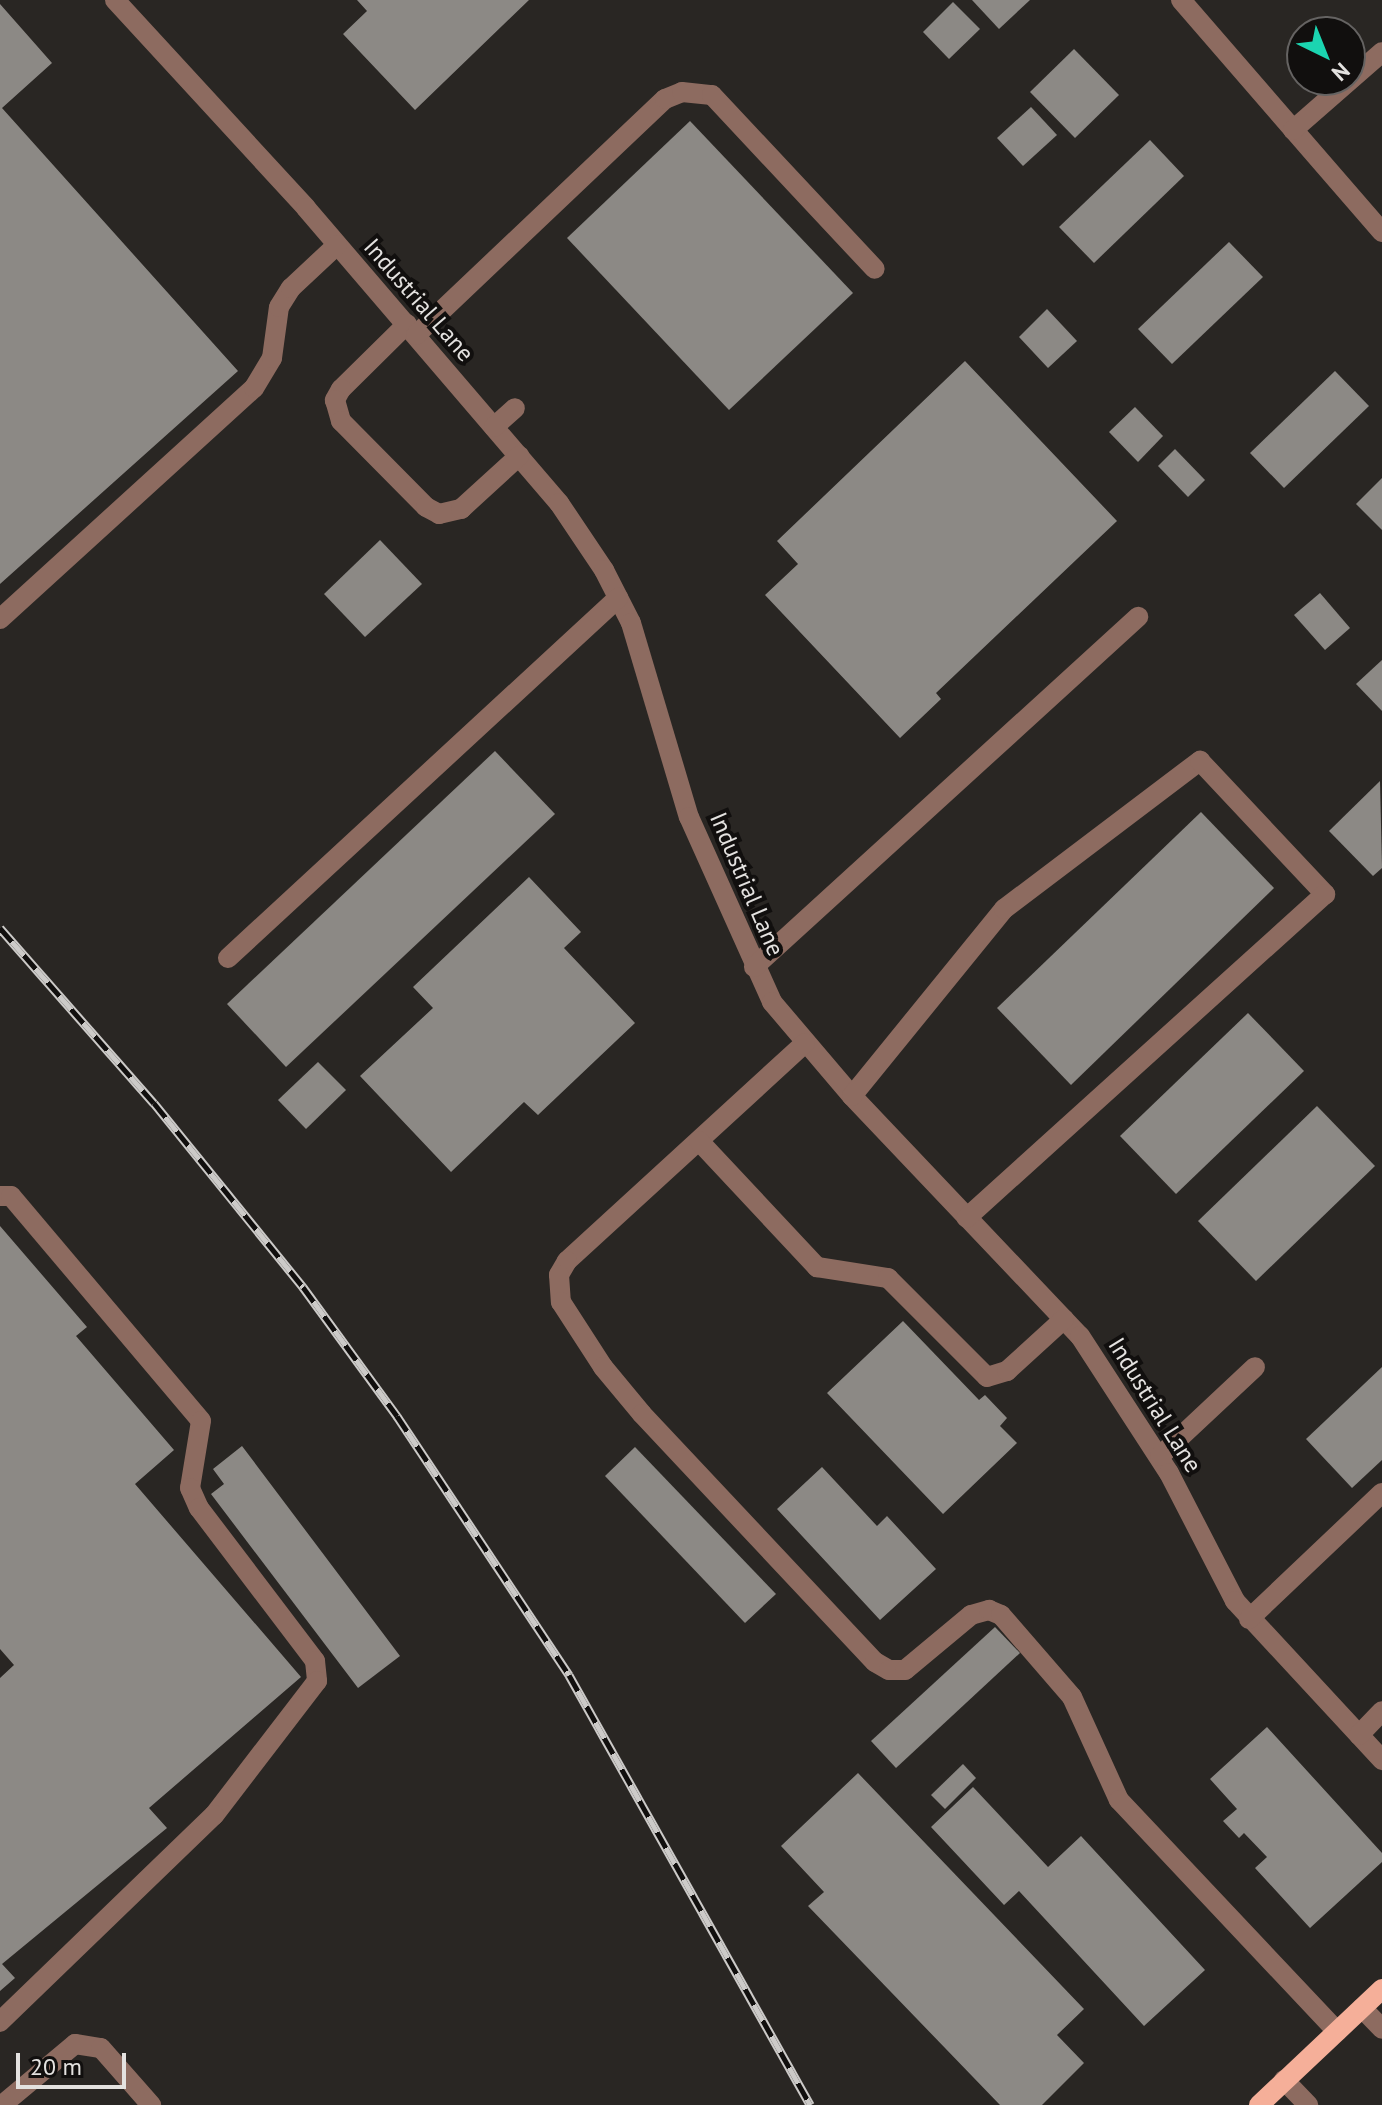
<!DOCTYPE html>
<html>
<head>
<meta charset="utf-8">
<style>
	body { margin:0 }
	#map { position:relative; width:1382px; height:2105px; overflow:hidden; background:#292623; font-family:"PT Sans",sans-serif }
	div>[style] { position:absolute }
	.building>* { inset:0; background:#8c8985 }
	.minor>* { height:20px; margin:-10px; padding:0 10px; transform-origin:10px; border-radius:10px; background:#8d6b60 }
	.major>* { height:20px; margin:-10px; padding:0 10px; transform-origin:10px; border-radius:10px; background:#f5af99 }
	.rail>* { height:9px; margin-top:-4.5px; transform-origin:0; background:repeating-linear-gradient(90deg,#110f0e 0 18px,#cccac8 0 36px); box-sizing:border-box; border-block:2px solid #cccac8 }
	span { translate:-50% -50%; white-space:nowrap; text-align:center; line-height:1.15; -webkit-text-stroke:8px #110f0e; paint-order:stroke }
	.street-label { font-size:24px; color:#e4e2e0 }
	.north { position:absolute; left:1286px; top:16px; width:80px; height:80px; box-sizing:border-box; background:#110f0e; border:2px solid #656362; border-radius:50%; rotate:137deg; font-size:22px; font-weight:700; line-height:32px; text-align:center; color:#e4e2e0 }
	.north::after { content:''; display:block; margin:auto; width:28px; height:36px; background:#1bd5b1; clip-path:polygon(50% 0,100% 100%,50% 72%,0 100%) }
	.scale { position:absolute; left:16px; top:2053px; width:110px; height:36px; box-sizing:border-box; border:4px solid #e4e2e0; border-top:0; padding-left:10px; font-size:24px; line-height:28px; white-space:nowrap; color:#e4e2e0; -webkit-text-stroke:6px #110f0e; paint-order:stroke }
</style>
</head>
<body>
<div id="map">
	<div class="building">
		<i style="clip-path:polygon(357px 0,529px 0,415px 110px,343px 34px,367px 11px)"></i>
		<i style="clip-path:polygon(972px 0,1030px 0,999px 29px)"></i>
		<i style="clip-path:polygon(953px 2px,980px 29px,949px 59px,923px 32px)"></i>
		<i style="clip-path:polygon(0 4px,52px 63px,2px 108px,238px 371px,0 584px)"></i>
		<i style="clip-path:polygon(1074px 49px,1119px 95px,1075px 138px,1030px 92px)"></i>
		<i style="clip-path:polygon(1031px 107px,1057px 135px,1023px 166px,997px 138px)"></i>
		<i style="clip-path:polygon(690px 121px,853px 293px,729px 410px,567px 238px)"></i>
		<i style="clip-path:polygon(1150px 140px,1184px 176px,1094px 263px,1059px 227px)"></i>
		<i style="clip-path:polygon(1229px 242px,1263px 277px,1172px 364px,1138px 329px)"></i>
		<i style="clip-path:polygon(1047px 309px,1077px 341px,1048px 368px,1019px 337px)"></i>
		<i style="clip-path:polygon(965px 361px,1117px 521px,936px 693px,941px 699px,900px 738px,765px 595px,798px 564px,777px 541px)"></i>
		<i style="clip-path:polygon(1335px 371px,1369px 406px,1284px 488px,1250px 453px)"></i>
		<i style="clip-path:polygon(1135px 407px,1163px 436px,1138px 462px,1109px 432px)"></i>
		<i style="clip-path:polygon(1175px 449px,1205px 480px,1188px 497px,1158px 466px)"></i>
		<i style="clip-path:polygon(1382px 478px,1382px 530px,1356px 504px)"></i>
		<i style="clip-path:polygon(380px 540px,422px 584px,365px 637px,324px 594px)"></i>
		<i style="clip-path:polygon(1320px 593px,1350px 628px,1325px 650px,1294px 615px)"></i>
		<i style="clip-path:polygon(1382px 660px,1382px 711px,1356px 684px)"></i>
		<i style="clip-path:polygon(495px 751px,555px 814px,286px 1067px,227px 1004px)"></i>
		<i style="clip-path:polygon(1380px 781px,1382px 868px,1373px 876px,1329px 831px)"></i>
		<i style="clip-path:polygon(1201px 812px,1274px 888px,1071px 1085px,997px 1008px)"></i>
		<i style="clip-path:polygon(529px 877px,581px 932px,564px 948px,635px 1023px,538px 1115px,524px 1102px,451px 1172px,360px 1076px,433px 1008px,413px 987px)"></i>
		<i style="clip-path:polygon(1248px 1013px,1304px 1071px,1176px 1194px,1120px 1136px)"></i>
		<i style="clip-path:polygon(318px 1062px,346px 1090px,306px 1129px,278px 1100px)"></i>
		<i style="clip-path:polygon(1317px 1106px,1375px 1166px,1256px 1281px,1198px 1221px)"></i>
		<i style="clip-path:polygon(0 1226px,87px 1327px,76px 1336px,174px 1450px,135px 1484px,301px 1677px,149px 1808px,167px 1828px,2px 1964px,15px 1978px,0 1991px,0 1678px,14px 1665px,0 1649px)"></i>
		<i style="clip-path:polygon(903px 1321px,979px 1400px,985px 1395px,1007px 1418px,1000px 1426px,1017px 1443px,943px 1514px,827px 1393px)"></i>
		<i style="clip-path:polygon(1382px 1367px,1382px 1460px,1352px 1488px,1306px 1439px)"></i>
		<i style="clip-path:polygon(242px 1446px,400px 1656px,358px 1688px,211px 1494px,224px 1484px,213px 1469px)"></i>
		<i style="clip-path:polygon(635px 1447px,776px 1594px,745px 1623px,605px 1476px)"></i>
		<i style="clip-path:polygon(822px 1467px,877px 1526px,887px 1516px,936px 1569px,880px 1620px,777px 1509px)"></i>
		<i style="clip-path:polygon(995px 1627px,1020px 1653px,896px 1768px,871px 1741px)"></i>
		<i style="clip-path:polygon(1267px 1727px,1382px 1853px,1382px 1862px,1310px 1928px,1255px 1868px,1267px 1857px,1244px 1833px,1239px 1838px,1223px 1821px,1237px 1809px,1210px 1779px)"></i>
		<i style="clip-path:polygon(963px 1764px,976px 1778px,945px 1809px,931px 1795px)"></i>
		<i style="clip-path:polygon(858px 1773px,1084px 2009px,1057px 2035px,1084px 2063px,1042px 2105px,1000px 2105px,808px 1906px,824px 1892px,781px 1846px)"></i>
		<i style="clip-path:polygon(973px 1787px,1048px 1867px,1081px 1836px,1205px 1970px,1144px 2026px,1019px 1891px,1004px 1905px,931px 1827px)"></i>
	</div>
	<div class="minor">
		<i style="left:115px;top:0;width:282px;rotate:47.4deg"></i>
		<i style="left:306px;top:208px;width:389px;rotate:49.4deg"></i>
		<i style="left:559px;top:503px;width:81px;rotate:56.1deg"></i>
		<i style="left:604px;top:570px;width:59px;rotate:63deg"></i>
		<i style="left:631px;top:623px;width:202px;rotate:73.4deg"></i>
		<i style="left:689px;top:817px;width:203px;rotate:65.8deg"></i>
		<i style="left:772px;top:1002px;width:123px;rotate:49.6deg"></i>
		<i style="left:852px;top:1096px;width:331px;rotate:46.5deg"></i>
		<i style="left:1080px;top:1336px;width:163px;rotate:57deg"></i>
		<i style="left:1169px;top:1473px;width:144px;rotate:62.7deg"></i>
		<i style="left:1235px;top:1601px;width:217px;rotate:47.2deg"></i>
		<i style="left:1181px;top:0;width:307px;rotate:49.1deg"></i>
		<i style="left:1293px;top:130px;width:118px;rotate:-41.2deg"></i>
		<i style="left:407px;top:324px;width:93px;rotate:135.4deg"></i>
		<i style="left:341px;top:389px;width:13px;rotate:119deg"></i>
		<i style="left:335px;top:400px;width:22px;rotate:74deg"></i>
		<i style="left:341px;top:421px;width:121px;rotate:45.3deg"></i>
		<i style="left:426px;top:507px;width:15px;rotate:28deg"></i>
		<i style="left:439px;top:514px;width:23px;rotate:-13deg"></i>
		<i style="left:461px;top:509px;width:79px;rotate:-42.4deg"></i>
		<i style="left:416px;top:335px;width:343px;rotate:-43.5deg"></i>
		<i style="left:665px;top:99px;width:18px;rotate:-22deg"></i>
		<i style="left:682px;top:92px;width:30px;rotate:6deg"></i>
		<i style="left:712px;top:95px;width:238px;rotate:46.9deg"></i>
		<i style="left:494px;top:427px;width:28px;rotate:-42deg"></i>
		<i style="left:0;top:619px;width:343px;rotate:-42.3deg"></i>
		<i style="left:254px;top:388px;width:35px;rotate:-59deg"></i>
		<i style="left:272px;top:358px;width:51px;rotate:-82.2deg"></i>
		<i style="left:279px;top:307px;width:22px;rotate:-58deg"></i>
		<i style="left:291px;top:288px;width:63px;rotate:-43.1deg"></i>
		<i style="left:228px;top:958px;width:531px;rotate:-42.71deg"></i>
		<i style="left:754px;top:967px;width:520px;rotate:-42.35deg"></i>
		<i style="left:805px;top:1043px;width:323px;rotate:137.5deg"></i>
		<i style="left:567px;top:1261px;width:16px;rotate:120deg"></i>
		<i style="left:559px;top:1275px;width:27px;rotate:86deg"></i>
		<i style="left:561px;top:1302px;width:77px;rotate:57.1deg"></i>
		<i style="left:603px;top:1367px;width:61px;rotate:50.3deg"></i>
		<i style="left:642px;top:1414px;width:340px;rotate:46.8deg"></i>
		<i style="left:875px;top:1662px;width:16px;rotate:30deg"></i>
		<i style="left:889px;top:1670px;width:16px"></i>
		<i style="left:905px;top:1670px;width:86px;rotate:-39.8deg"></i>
		<i style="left:971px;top:1615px;width:19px;rotate:-16deg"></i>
		<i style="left:989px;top:1610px;width:13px;rotate:23deg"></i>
		<i style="left:1001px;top:1615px;width:108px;rotate:49.1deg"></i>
		<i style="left:1072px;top:1697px;width:113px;rotate:65.5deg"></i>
		<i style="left:1119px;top:1800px;width:318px;rotate:46.7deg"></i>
		<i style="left:852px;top:1096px;width:241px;rotate:-50.9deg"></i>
		<i style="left:1004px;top:909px;width:246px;rotate:-37.1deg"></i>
		<i style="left:1200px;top:761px;width:183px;rotate:46.8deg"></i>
		<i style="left:1325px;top:894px;width:483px;rotate:137.9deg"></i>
		<i style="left:699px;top:1141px;width:173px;rotate:46.9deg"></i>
		<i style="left:817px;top:1267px;width:72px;rotate:8.8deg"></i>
		<i style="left:888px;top:1278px;width:140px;rotate:45deg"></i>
		<i style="left:987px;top:1377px;width:21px;rotate:-17deg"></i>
		<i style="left:1007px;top:1371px;width:77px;rotate:-42.4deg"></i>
		<i style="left:0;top:1196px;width:11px"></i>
		<i style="left:11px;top:1196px;width:294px;rotate:49.8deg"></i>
		<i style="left:201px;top:1421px;width:68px;rotate:99.3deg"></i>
		<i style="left:190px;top:1488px;width:22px;rotate:66deg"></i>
		<i style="left:199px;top:1508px;width:192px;rotate:52.8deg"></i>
		<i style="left:315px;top:1661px;width:20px;rotate:84deg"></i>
		<i style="left:317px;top:1681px;width:169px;rotate:127.5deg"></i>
		<i style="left:214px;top:1815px;width:298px;rotate:136deg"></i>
		<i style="left:1160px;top:1456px;width:130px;rotate:-43.1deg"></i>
		<i style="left:1249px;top:1619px;width:183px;rotate:-43.5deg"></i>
		<i style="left:1359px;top:1735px;width:33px;rotate:-46deg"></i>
		<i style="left:1362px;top:2008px;width:29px;rotate:46deg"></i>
		<i style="left:1284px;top:2080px;width:35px;rotate:46deg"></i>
		<i style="left:2px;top:2105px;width:95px;rotate:-39.9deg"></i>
		<i style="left:75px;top:2044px;width:26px;rotate:9deg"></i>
		<i style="left:101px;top:2048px;width:76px;rotate:48.7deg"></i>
	</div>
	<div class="major">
		<i style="left:1259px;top:2105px;width:169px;rotate:-43.3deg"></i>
	</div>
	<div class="rail">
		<i style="left:0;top:928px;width:233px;rotate:48.7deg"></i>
		<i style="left:154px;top:1103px;width:237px;rotate:51deg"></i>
		<i style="left:303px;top:1287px;width:160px;rotate:53.9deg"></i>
		<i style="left:397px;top:1416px;width:311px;rotate:56.4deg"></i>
		<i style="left:569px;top:1675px;width:493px;rotate:60.7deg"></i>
	</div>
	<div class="street-label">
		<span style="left:419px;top:300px;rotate:49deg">Industrial Lane</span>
		<span style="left:747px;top:884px;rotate:67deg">Industrial Lane</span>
		<span style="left:1155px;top:1405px;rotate:58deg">Industrial Lane</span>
	</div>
	<div class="north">N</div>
	<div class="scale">20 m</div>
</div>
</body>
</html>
